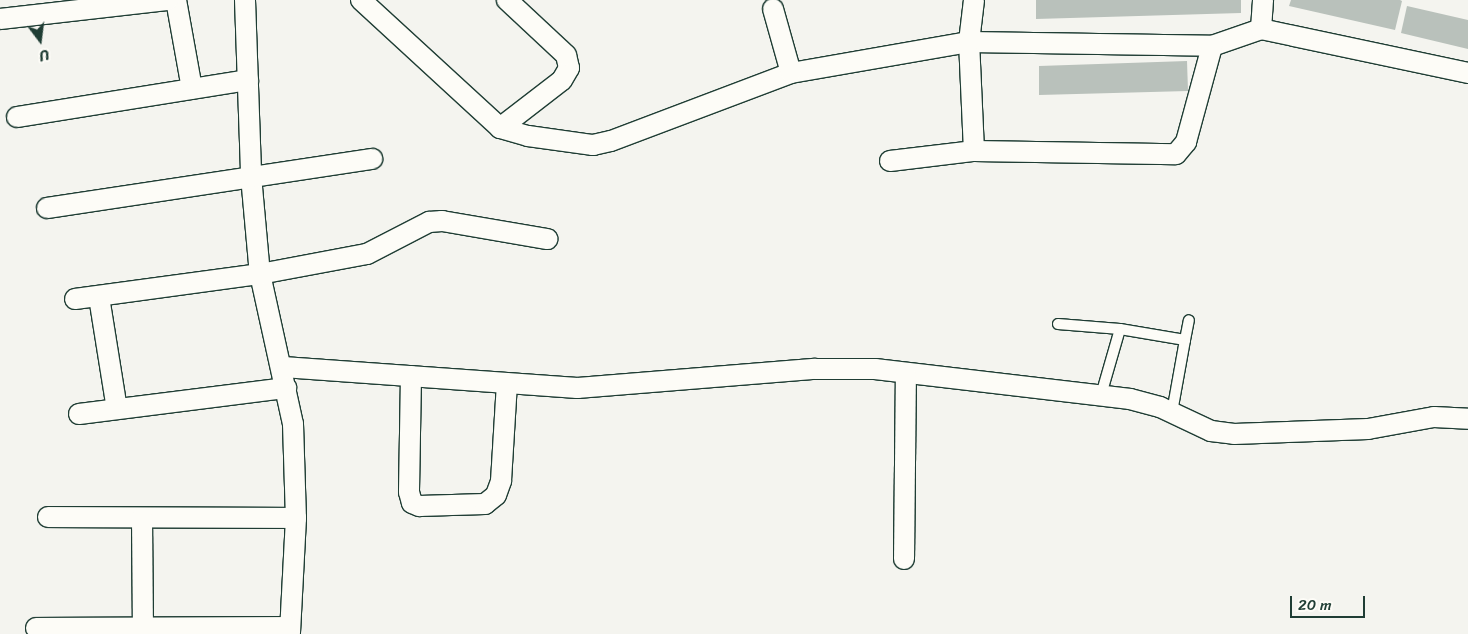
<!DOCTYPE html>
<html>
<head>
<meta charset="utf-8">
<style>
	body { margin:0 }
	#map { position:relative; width:1468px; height:634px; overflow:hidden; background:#f4f4ef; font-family:Sriracha,sans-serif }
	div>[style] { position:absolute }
	.building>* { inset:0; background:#b9c1bb }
	.roads { filter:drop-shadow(1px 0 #1f3d34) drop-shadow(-1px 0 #1f3d34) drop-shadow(0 1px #1f3d34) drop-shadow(0 -1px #1f3d34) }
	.service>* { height:10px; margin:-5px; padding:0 5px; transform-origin:5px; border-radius:5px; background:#fdfcf7 }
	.minor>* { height:20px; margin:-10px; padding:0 10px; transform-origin:10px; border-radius:10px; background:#fdfcf7 }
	span { translate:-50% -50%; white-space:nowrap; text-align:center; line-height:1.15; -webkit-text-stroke:4px #fdfcf7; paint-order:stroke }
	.north { position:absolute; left:15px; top:15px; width:50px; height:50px; -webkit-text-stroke:4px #fdfcf7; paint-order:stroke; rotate:165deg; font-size:14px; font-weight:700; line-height:20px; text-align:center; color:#1f3d34 }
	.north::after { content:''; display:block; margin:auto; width:18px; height:22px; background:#1f3d34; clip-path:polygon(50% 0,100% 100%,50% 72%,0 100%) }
	.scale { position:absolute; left:1290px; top:596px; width:75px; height:22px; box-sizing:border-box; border:2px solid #1f3d34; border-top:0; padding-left:6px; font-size:15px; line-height:18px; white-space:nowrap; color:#1f3d34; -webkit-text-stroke:4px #fdfcf7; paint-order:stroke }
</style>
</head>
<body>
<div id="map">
	<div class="building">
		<i style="clip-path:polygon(1036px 0,1241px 0,1241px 13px,1036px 19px)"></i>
		<i style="clip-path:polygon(1291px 0,1400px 0,1402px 1px,1395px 30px,1289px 6px)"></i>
		<i style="clip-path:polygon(1407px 6px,1468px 20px,1468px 49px,1401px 33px)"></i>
		<i style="clip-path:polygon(1187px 61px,1188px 91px,1039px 95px,1039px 66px)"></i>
	</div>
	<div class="roads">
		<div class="service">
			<i style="left:1058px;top:324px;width:62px;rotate:4.6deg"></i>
			<i style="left:1120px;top:329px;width:69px;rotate:106.1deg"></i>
			<i style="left:1120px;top:329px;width:66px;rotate:9.6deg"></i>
			<i style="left:1185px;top:340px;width:73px;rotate:100.2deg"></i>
			<i style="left:1185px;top:340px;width:20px;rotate:-79deg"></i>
		</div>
		<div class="minor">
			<i style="left:176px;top:0;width:90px;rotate:79.8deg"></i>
			<i style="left:245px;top:0;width:176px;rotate:88deg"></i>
			<i style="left:251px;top:176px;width:98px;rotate:84.8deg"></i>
			<i style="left:260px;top:274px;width:154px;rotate:77.6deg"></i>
			<i style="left:293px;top:424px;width:94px;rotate:88.2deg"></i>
			<i style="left:296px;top:518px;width:116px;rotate:93deg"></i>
			<i style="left:361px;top:0;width:189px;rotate:42.6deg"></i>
			<i style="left:500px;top:128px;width:29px;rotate:16deg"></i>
			<i style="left:528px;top:136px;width:66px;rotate:7.9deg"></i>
			<i style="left:593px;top:145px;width:18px;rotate:-13deg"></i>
			<i style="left:611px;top:141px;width:192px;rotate:-20.7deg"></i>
			<i style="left:791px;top:73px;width:181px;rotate:-9.9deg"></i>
			<i style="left:969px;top:42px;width:243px;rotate:0.9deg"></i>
			<i style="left:1212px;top:46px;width:52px;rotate:-19.1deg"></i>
			<i style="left:1261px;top:29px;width:212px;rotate:12deg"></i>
			<i style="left:773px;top:9px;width:66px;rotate:74.3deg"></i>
			<i style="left:0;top:19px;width:169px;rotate:-6.5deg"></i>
			<i style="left:1261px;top:29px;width:29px;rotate:-86deg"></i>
			<i style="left:17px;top:117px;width:234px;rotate:-9.1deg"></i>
			<i style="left:500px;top:128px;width:78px;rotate:-37.7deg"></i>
			<i style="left:562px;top:80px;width:14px;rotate:-60deg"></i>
			<i style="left:569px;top:68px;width:13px;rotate:-103deg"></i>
			<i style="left:566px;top:55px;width:81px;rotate:-137deg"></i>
			<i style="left:974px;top:151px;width:109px;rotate:-92.6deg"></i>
			<i style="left:969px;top:42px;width:42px;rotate:-83.2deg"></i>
			<i style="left:890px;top:161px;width:85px;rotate:-6.8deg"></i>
			<i style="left:974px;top:151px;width:202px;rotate:0.9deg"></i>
			<i style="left:1176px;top:154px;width:16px;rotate:-50deg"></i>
			<i style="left:1186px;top:142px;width:99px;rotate:-74.8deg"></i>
			<i style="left:47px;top:208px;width:329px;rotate:-8.6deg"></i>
			<i style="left:99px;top:297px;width:113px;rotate:80.9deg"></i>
			<i style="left:75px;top:299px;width:187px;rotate:-7.7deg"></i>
			<i style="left:260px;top:274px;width:109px;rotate:-10.6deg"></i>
			<i style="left:367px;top:254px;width:70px;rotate:-27.3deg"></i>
			<i style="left:429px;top:222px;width:13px;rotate:-4deg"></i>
			<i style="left:442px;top:221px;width:107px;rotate:9.7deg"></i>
			<i style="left:283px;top:367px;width:295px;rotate:4.1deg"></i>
			<i style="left:577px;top:388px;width:239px;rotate:-4.6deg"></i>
			<i style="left:815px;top:369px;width:60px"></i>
			<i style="left:875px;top:369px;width:257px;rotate:6.7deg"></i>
			<i style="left:1130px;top:399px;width:31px;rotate:15deg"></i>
			<i style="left:1160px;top:407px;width:56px;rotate:25.2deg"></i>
			<i style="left:1211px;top:431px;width:23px;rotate:7deg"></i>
			<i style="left:1234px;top:434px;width:134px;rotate:-2.1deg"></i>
			<i style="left:1368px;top:429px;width:67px;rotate:-10.3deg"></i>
			<i style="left:1434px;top:417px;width:34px;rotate:3deg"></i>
			<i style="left:411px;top:376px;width:116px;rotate:91deg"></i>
			<i style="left:409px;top:492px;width:11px;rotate:75deg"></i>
			<i style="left:412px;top:503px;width:8px;rotate:23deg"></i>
			<i style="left:419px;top:506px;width:66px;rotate:-1.7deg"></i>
			<i style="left:485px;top:504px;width:14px;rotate:-39deg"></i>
			<i style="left:496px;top:495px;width:15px;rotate:-70deg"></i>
			<i style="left:501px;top:481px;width:98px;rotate:-86.5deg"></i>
			<i style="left:79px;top:414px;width:209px;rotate:-7.2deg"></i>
			<i style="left:48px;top:517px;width:248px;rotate:0.2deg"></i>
			<i style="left:142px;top:518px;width:116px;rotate:89.5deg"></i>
			<i style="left:904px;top:559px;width:186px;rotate:-89.4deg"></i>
			<i style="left:36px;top:628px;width:254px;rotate:-0.2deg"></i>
		</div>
	</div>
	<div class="north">U</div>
	<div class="scale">20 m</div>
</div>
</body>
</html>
